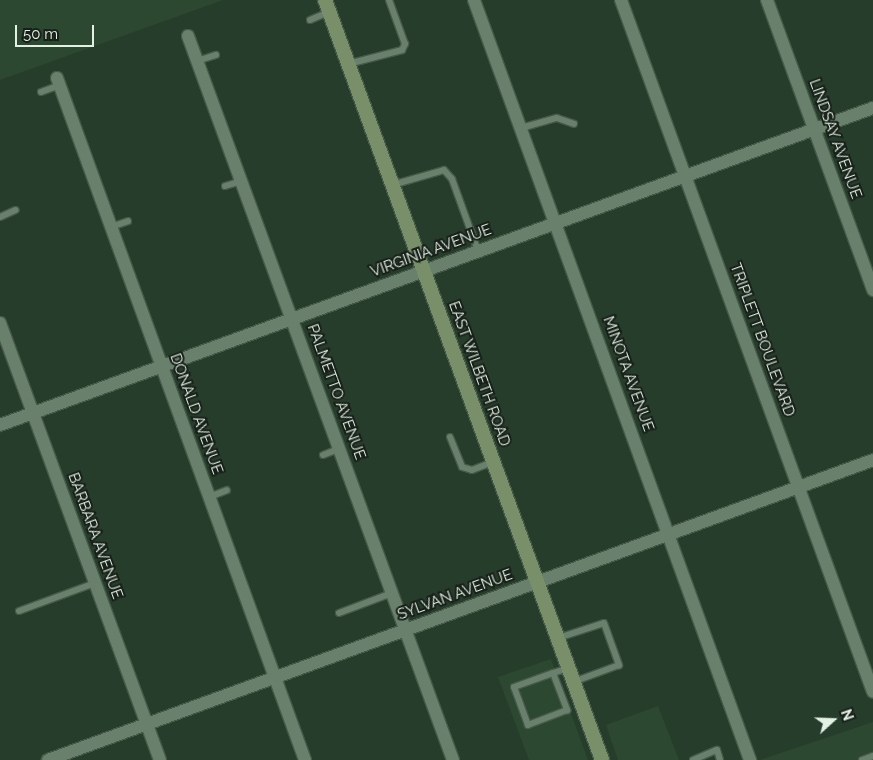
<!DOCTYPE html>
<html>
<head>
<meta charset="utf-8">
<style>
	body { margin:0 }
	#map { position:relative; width:873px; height:760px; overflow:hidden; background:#273d2b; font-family:Raleway,sans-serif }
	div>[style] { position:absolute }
	.built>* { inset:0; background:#2c4830 }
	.roads { filter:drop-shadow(1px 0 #465949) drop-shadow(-1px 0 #465949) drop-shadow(0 1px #465949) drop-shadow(0 -1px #465949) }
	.service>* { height:6px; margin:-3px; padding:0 3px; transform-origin:3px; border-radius:3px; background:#69816c }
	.minor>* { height:12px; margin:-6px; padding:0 6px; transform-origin:6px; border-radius:6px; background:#69816c }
	.secondary>* { height:14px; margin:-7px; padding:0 7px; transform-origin:7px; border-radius:7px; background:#788f6a }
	span { translate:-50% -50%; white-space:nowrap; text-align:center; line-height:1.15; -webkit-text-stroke:4px #182119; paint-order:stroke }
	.street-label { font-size:15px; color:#e3f0e4 }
	.north { position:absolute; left:808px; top:695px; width:50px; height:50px; -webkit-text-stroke:4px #182119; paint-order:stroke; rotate:70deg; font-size:14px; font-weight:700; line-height:20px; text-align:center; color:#e3f0e4 }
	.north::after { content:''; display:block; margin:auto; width:18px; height:22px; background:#e3f0e4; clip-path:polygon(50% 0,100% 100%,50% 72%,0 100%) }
	.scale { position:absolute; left:15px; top:25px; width:79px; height:22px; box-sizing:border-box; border:2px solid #e3f0e4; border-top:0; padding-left:6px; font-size:15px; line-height:18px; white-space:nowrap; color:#e3f0e4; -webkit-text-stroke:4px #182119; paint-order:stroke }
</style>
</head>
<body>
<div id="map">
	<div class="built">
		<i style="clip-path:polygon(0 0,223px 0,0 80px)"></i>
		<i style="clip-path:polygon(551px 659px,588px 760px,529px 760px,498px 677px)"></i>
		<i style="clip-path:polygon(658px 706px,679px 760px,618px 760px,606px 725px)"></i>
		<i style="clip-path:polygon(873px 722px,873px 760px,760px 760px)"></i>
	</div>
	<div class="roads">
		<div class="service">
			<i style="left:310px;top:20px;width:21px;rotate:-23deg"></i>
			<i style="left:197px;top:61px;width:20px;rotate:-18deg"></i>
			<i style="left:348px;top:64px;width:56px;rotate:-14.5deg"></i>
			<i style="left:402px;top:50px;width:7px;rotate:-63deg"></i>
			<i style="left:405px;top:44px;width:47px;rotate:-110deg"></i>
			<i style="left:41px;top:92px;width:20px;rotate:-20deg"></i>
			<i style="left:521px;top:128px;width:37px;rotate:-16deg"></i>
			<i style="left:557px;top:118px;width:18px;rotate:19deg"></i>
			<i style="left:392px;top:185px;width:54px;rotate:-16.1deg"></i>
			<i style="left:444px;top:170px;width:12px;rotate:48deg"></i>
			<i style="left:452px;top:179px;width:77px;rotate:70.1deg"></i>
			<i style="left:225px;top:186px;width:17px;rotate:-17deg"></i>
			<i style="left:0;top:217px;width:17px;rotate:-24deg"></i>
			<i style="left:111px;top:227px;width:18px;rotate:-19deg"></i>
			<i style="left:450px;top:437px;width:32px;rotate:68deg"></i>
			<i style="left:462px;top:467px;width:10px;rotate:17deg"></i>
			<i style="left:472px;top:470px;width:22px;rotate:-21deg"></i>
			<i style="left:323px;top:455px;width:17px;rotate:-21deg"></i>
			<i style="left:209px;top:497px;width:19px;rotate:-21deg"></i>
			<i style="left:19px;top:611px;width:81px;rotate:-20.2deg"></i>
			<i style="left:339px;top:613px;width:57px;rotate:-20.7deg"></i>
			<i style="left:558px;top:638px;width:48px;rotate:-18.1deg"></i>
			<i style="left:604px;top:623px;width:45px;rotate:70.3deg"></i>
			<i style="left:619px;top:665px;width:49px;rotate:159.7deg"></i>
			<i style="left:553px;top:673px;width:40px;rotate:69deg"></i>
			<i style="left:567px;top:710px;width:42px;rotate:159deg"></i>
			<i style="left:528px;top:725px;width:40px;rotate:-110.2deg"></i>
			<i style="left:514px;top:687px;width:41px;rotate:-19.7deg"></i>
			<i style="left:553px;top:673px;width:16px;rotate:-18deg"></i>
			<i style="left:693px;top:760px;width:26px;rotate:-23deg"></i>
			<i style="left:717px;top:750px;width:10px;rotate:73deg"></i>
			<i style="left:862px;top:760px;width:12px;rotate:-20deg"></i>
		</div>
		<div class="minor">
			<i style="left:474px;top:0;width:809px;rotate:70.04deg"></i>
			<i style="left:621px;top:0;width:736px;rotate:69.99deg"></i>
			<i style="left:767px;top:0;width:309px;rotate:69.9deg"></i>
			<i style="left:188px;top:36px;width:771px;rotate:69.9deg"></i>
			<i style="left:57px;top:78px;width:726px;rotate:70.02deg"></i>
			<i style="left:0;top:323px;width:465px;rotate:69.9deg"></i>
			<i style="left:0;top:425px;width:929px;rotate:-19.96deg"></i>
			<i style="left:48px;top:760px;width:878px;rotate:-19.98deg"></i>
		</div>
		<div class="secondary">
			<i style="left:325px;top:0;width:809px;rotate:69.97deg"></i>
		</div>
	</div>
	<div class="street-label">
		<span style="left:835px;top:139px;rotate:70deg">LINDSAY AVENUE</span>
		<span style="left:431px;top:251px;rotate:-20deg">VIRGINIA AVENUE</span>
		<span style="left:762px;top:340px;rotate:70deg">TRIPLETT BOULEVARD</span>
		<span style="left:479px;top:374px;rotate:70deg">EAST WILBETH ROAD</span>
		<span style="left:628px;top:374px;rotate:70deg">MINOTA AVENUE</span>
		<span style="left:336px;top:392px;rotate:70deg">PALMETTO AVENUE</span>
		<span style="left:196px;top:414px;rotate:70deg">DONALD AVENUE</span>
		<span style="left:95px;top:536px;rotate:70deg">BARBARA AVENUE</span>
		<span style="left:455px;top:595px;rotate:-20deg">SYLVAN AVENUE</span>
	</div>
	<div class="north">N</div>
	<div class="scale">50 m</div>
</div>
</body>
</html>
